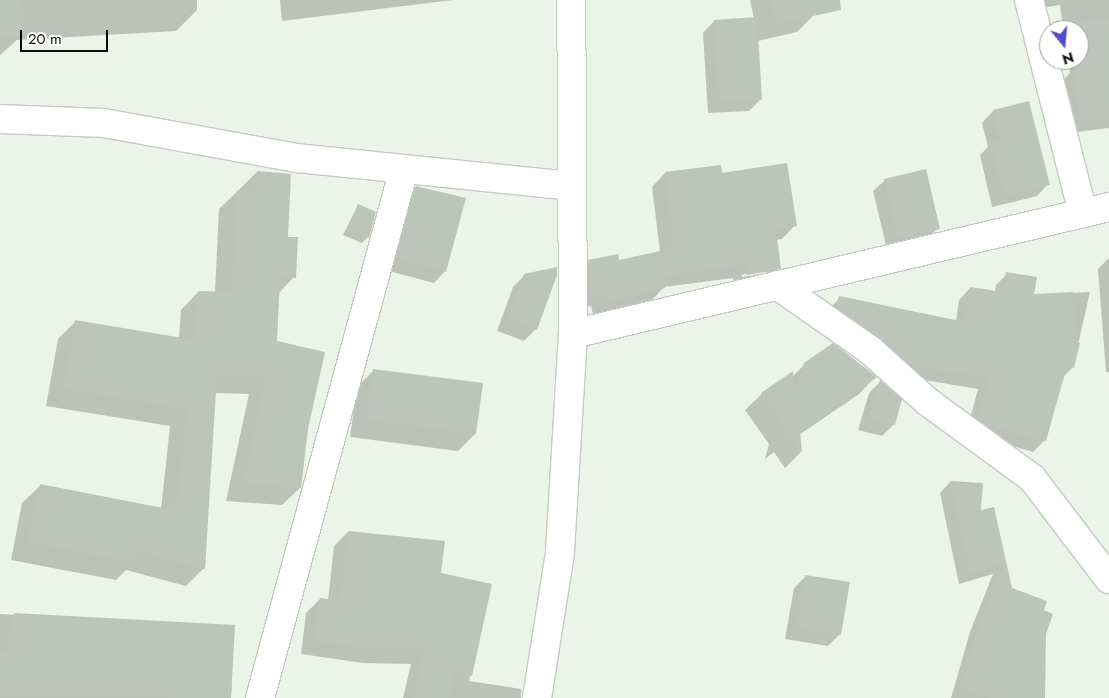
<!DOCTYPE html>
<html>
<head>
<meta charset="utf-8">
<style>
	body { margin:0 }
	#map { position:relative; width:1109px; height:698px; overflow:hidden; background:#ecf3e8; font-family:Jost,sans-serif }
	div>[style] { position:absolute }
	.shadow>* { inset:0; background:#0003 }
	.building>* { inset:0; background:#bdc4b9 }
	.roads { filter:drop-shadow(1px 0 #c4cbc0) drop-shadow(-1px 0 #c4cbc0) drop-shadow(0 1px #c4cbc0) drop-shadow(0 -1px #c4cbc0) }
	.minor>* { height:28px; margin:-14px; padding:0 14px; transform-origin:14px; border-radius:14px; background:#fff }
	span { translate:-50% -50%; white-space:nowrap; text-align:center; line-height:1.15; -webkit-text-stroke:4px #fff; paint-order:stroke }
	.north { position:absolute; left:1039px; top:20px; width:50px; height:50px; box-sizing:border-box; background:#fff; border:1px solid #9d9e9d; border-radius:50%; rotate:163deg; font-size:14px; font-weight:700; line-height:20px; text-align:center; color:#0a0c09 }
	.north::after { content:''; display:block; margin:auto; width:18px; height:22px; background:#554ec6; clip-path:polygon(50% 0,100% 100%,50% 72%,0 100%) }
	.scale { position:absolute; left:20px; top:30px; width:88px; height:22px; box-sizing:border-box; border:2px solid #0a0c09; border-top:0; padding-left:6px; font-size:15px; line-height:18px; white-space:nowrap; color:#0a0c09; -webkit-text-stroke:4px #fff; paint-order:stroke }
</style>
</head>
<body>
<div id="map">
	<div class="shadow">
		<i style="clip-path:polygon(0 0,197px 0,197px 10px,176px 31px,17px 40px,0 55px)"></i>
		<i style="clip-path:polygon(280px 0,453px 0,282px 21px)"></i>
		<i style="clip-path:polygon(750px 0,810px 0,814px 15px,797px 32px,758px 41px,761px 99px,749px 111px,708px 113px,703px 33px,714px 21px,754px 18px)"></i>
		<i style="clip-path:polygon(1032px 0,1109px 0,1109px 128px,1069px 133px,1063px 80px,1070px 73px,1068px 60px,1079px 60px,1079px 30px,1063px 30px,1060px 5px,1033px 9px)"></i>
		<i style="clip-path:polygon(993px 111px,1048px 184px,1037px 196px,992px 207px,980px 155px,988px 147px,982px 123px)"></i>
		<i style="clip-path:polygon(257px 172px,286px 238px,294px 277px,278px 294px,276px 342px,307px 429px,300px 488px,282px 505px,226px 501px,249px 394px,214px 393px,204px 568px,186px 586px,126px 570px,116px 580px,11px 560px,22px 503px,40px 486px,161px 509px,170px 426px,46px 406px,58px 339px,75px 322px,179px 338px,181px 310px,198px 292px,215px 292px,219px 209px)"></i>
		<i style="clip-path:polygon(evenodd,665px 173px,721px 174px,795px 225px,782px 239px,776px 240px,779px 268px,766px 282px,734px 288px,733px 278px,664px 287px,650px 302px,593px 314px,591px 306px,576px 309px,575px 275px,589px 261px,618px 262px,660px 252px,652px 187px,665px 173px,766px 270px,766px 273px,742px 277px,741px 275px,766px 270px)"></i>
		<i style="clip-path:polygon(885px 180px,938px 228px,927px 240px,887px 249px,873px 191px)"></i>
		<i style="clip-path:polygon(416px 187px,445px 271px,434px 283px,385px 270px,404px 199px)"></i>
		<i style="clip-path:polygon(358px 205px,368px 237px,362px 243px,343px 235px)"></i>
		<i style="clip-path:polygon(1109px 258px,1109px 372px,1106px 372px,1098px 269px)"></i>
		<i style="clip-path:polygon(1007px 274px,1033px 295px,1090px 292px,1073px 367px,1062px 378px,1044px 441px,1033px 452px,974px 435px,967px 430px,978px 389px,900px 376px,829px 309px,840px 298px,956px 322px,959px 300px,970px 288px,995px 292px,996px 285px)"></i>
		<i style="clip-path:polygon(525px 275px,536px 329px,524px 341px,497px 331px,513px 287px)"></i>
		<i style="clip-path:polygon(805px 364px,875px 377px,859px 394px,799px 435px,801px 452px,785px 468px,774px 452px,765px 459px,769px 444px,745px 410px,762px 394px,792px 377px)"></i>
		<i style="clip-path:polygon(374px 370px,482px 384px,475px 434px,458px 451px,350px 437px,357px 387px)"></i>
		<i style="clip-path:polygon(880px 382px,894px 424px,882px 436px,858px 430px,869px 393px)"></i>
		<i style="clip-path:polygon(950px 482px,979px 511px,993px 508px,1010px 588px,1042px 611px,1044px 698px,951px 698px,970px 632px,993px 574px,959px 584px,940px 493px)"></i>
		<i style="clip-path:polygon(348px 532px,440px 574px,491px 585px,469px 681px,521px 689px,521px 698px,403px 698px,411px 664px,363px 663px,301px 654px,306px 613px,320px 599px,328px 600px,334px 546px)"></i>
		<i style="clip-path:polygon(806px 576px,848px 583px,839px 635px,828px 646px,785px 639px,794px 588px)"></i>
		<i style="clip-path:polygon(0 614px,234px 626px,231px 698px,0 698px)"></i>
	</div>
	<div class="building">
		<i style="clip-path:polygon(0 0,22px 0,24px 35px,0 36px)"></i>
		<i style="clip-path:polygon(770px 0,840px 0,841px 10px,776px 24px)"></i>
		<i style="clip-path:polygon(757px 17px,762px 100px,719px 102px,714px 20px)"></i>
		<i style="clip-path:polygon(1109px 18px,1109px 118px,1080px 122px,1074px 67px,1082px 66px,1079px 30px,1075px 23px)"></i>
		<i style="clip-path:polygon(1029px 101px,1050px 185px,1004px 196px,991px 143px,1000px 140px,993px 110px)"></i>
		<i style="clip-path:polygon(787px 163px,797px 226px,776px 229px,781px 269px,747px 275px,746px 265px,663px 276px,665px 288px,607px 301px,605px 293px,589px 296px,588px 260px,618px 254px,619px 260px,674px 248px,665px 172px,721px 165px,722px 173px)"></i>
		<i style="clip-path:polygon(926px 169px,940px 229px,898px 238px,884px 179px)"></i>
		<i style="clip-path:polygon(257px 171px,291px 174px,288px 237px,298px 237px,296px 278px,280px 277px,277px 341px,325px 352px,308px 429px,301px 488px,243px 483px,266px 377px,217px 375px,205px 569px,137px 551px,135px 563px,28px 542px,40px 484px,173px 510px,180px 483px,187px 409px,63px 389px,75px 320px,195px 340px,198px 291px,232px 292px,237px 190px,256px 191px)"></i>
		<i style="clip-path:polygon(416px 186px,466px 198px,446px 272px,396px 258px)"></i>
		<i style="clip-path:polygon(358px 204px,376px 212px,369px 238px,348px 229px)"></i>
		<i style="clip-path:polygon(557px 267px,557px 275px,537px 330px,508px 319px,524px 274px)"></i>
		<i style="clip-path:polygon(1006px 272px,1037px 277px,1034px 294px,1073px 292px,1076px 342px,1080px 343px,1074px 368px,1067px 366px,1046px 441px,985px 425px,977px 419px,989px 378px,911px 366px,879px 337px,836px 307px,839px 296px,965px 322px,970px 287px,1003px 292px)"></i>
		<i style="clip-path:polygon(833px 343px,877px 377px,800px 431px,802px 452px,791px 436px,780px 444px,785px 427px,761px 393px,793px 371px,795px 393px,804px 363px)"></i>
		<i style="clip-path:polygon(373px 369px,483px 383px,476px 434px,366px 420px)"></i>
		<i style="clip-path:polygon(880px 380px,902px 399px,895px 425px,869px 418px)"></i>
		<i style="clip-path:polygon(950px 481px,983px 483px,981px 510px,994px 507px,1012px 588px,1047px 601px,1044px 610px,1053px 614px,1046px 634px,1045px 698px,991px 698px,960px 689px,981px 619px,1003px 564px,970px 573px)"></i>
		<i style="clip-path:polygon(348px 531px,445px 541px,441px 573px,492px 584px,472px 676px,455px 672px,449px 698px,413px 698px,424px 650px,378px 649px,314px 641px,320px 598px,340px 601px)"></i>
		<i style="clip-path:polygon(805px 575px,850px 582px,841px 635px,796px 628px)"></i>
		<i style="clip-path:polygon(14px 613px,235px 625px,231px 698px,0 696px,0 652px,6px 653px)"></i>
	</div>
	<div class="roads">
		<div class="minor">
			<i style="left:1029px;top:0;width:220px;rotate:75.8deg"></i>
			<i style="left:0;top:119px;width:104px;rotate:2.2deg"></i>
			<i style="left:104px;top:123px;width:196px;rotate:10.3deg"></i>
			<i style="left:297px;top:158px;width:276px;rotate:5.8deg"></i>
			<i style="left:777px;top:285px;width:113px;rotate:35deg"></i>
			<i style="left:870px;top:350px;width:78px;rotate:41.9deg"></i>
			<i style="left:928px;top:402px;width:129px;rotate:36.2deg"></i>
			<i style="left:1032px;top:478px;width:127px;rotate:52.7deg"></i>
			<i style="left:573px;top:334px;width:551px;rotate:-13.33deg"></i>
			<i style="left:260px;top:698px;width:548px;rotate:-74.77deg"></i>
			<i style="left:537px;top:698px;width:148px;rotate:-81deg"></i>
			<i style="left:560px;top:552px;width:218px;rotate:-86.6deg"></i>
			<i style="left:573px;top:334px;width:334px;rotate:-90.3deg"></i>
		</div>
	</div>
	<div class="north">N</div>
	<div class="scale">20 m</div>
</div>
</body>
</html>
